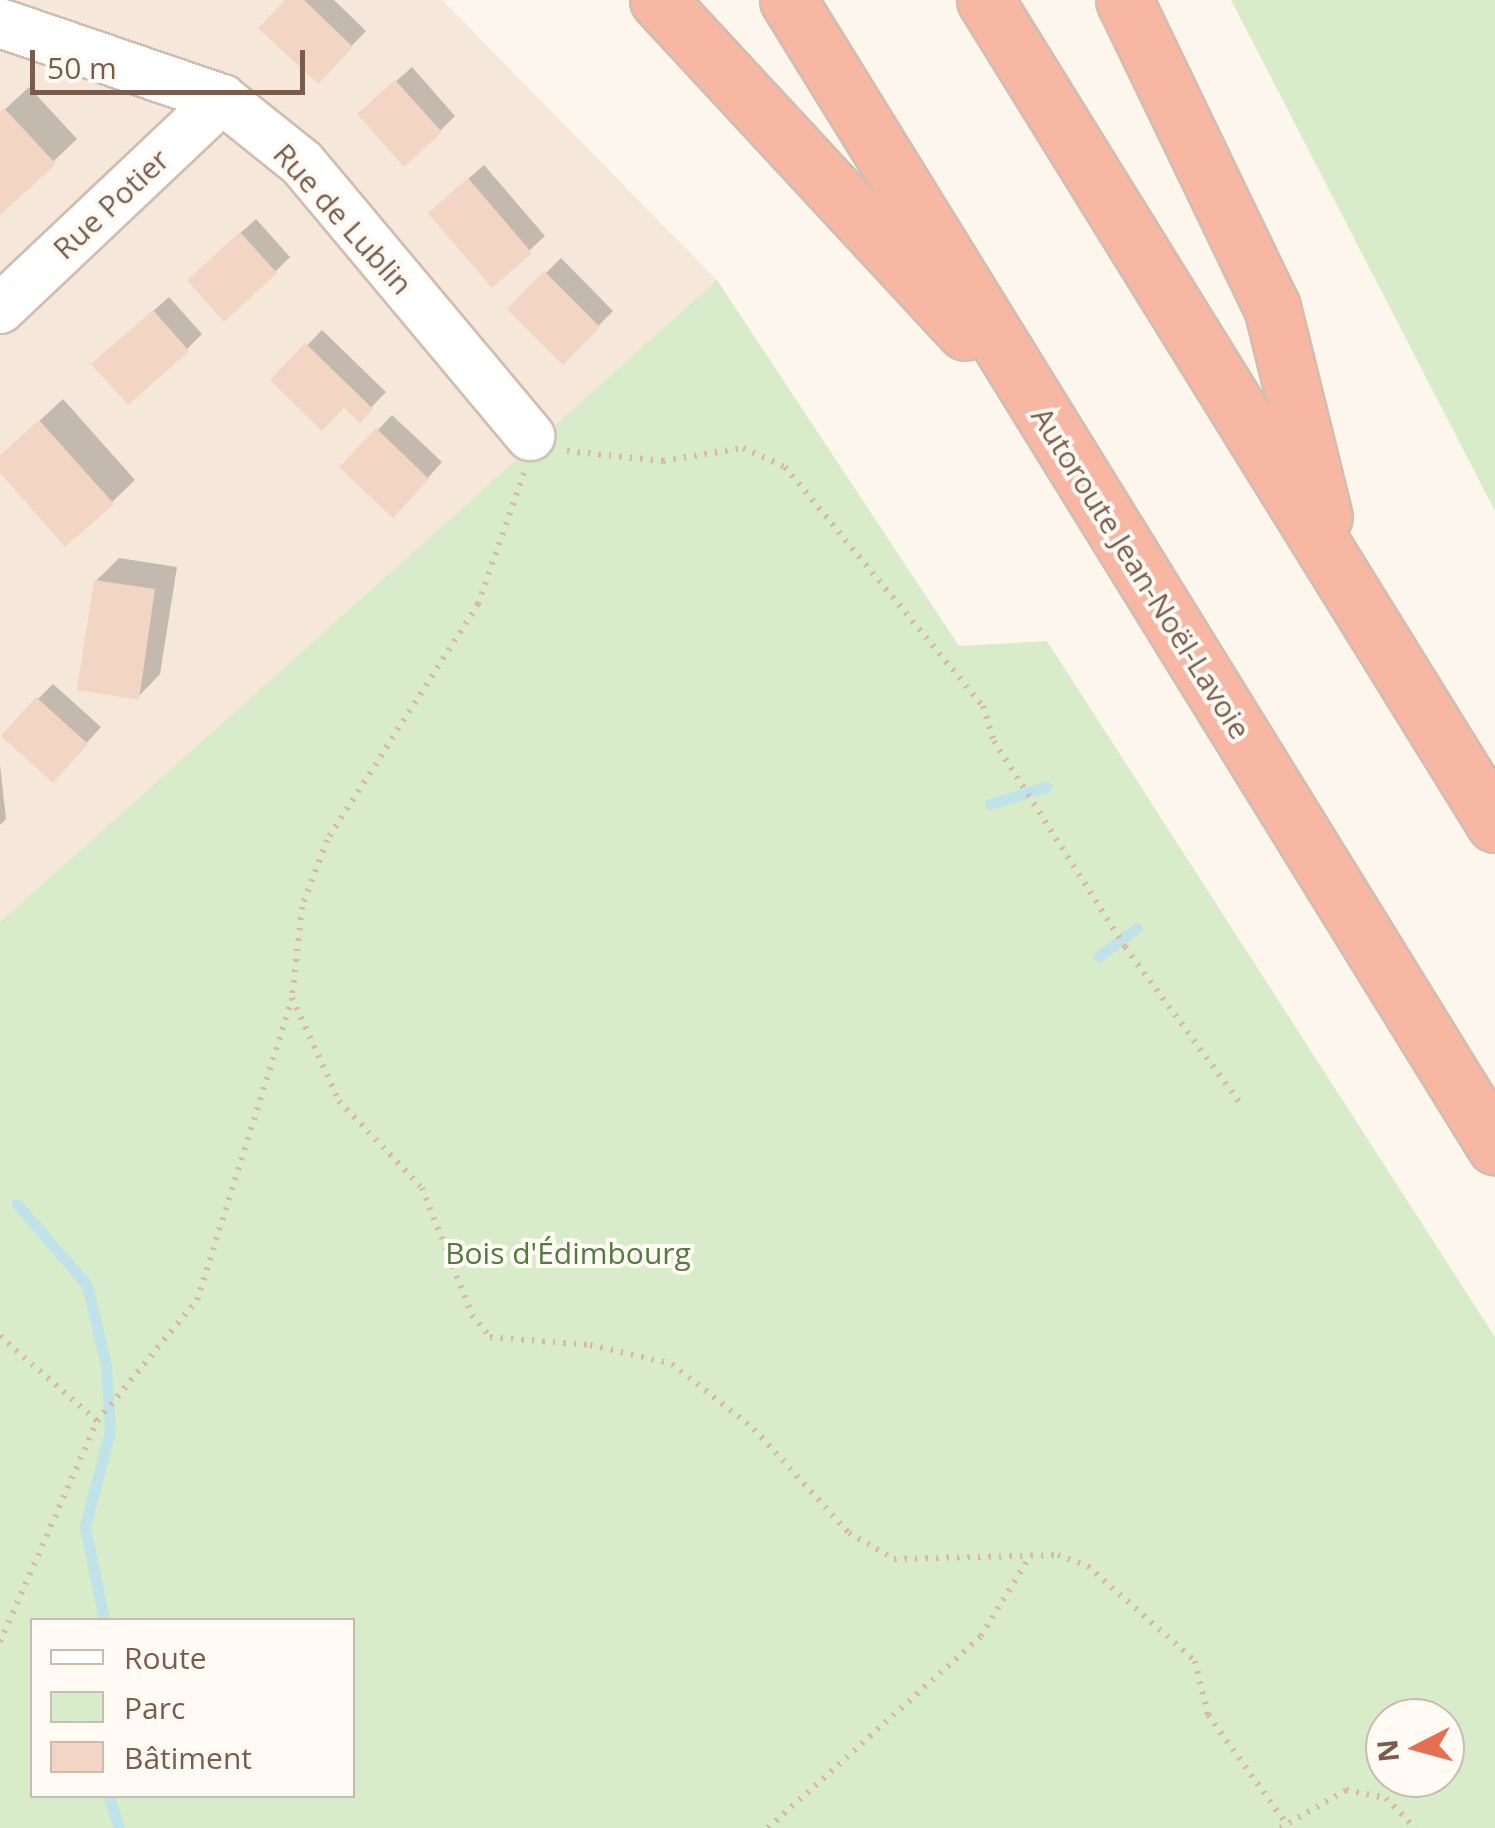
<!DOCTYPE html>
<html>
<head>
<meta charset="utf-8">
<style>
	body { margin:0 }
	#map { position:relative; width:1495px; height:1828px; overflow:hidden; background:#fdf6ec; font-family:"Open Sans",sans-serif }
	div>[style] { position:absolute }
	.residential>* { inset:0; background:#f5e8da }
	.green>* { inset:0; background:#d8ecc9 }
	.shadow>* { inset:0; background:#0003 }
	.stream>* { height:11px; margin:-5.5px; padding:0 5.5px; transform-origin:5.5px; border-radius:5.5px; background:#bfe3e8 }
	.building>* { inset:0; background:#f3d5c3 }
	.path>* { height:6px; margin-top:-3px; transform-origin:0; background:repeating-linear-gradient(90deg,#d9b8a5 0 2.5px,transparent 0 10.5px) }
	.roads { filter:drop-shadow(2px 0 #d1beb0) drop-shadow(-2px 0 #d1beb0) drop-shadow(0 2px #d1beb0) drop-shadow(0 -2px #d1beb0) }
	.minor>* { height:48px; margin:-24px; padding:0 24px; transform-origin:24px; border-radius:24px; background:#fff }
	.highway>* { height:55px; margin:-27.5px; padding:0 27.5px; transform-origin:27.5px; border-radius:27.5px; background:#f7b7a3 }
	span { translate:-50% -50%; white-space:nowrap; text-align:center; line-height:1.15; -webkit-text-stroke:8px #fffaf3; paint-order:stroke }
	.street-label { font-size:30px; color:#7a5c4d }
	.park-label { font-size:30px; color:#537a41 }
	.legend { position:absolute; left:30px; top:1618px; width:325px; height:180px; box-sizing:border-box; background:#fffaf3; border:2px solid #cabbb1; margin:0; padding:12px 18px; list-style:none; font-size:30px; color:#7a5c4d }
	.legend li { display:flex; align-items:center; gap:20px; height:50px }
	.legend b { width:50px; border:2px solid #cabbb1 }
	.north { position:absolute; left:1365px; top:1698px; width:100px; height:100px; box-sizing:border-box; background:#fffaf3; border:2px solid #cabbb1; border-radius:50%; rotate:264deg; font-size:28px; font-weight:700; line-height:40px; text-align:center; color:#7a5c4d }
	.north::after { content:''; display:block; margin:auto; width:35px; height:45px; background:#e76f51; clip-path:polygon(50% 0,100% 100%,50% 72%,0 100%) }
	.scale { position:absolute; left:30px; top:50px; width:275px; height:45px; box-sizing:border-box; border:5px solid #7a5c4d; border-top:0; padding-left:12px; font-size:30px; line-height:35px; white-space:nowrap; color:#7a5c4d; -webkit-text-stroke:8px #fffaf3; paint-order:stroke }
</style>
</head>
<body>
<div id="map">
	<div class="residential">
		<i style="clip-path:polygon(0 0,442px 0,717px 280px,0 922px)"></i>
	</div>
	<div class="green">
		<i style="clip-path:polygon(1231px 0,1495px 0,1495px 511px)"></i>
		<i style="clip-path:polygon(evenodd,717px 280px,959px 646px,1047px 641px,1495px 1337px,1495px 1828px,0 1828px,0 922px,717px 280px,32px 1620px,352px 1620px,352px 1796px,32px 1796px,32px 1620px,717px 280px,1385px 1718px,1445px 1718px,1445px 1778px,1385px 1778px,1385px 1718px)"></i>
	</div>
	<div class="shadow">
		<i style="clip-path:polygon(288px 0,334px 0,366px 31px,318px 81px)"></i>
		<i style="clip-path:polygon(412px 67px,455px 116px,440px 131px,376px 99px)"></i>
		<i style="clip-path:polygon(29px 87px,77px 139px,0 212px,0 114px)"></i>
		<i style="clip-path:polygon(484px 165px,545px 236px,493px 284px,446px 198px)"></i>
		<i style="clip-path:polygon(256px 219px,290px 257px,275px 272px,205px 265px)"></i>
		<i style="clip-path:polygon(561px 258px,613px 311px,563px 361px,510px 309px)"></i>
		<i style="clip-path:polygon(169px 297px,202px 334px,187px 349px,110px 349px)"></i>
		<i style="clip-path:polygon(322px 330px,386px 392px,360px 419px,345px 404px,274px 380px)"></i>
		<i style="clip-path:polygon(63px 399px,135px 480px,112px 502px,0 469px,0 458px)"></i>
		<i style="clip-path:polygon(392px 415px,442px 462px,408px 500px,343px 467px)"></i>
		<i style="clip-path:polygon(119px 558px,177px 567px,160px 674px,138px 697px,96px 581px)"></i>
		<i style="clip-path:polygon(53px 684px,101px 727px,67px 765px,38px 699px)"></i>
		<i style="clip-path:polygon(0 765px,6px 819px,0 825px)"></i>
	</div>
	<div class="stream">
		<i style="left:990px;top:804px;width:59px;rotate:-16.9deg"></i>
		<i style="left:1099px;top:956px;width:47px;rotate:-36.4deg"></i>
		<i style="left:17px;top:1204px;width:107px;rotate:49.2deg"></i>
		<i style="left:87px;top:1285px;width:82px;rotate:76.6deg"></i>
		<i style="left:106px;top:1365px;width:66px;rotate:86.5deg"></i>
		<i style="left:110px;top:1431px;width:98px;rotate:104.7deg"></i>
		<i style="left:85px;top:1526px;width:96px;rotate:78.6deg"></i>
		<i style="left:109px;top:1796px;width:34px;rotate:73deg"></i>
	</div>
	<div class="building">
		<i style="clip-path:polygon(285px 0,304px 0,353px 47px,318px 84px,258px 28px)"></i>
		<i style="clip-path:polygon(395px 80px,442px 132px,404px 167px,357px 114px)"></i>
		<i style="clip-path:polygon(4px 108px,56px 164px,0 215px,0 112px)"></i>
		<i style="clip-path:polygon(468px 178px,532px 253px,492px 288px,428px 213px)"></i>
		<i style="clip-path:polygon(240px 232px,277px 273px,224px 322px,187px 280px)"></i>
		<i style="clip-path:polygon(544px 271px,600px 327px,563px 365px,507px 309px)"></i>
		<i style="clip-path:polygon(153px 310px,189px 351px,128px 405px,91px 364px)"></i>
		<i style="clip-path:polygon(305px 343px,373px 409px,360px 423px,344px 408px,322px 431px,270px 380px)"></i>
		<i style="clip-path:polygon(39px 420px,114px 504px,65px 547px,0 473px,0 455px)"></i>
		<i style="clip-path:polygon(376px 428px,429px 479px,393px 518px,339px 467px)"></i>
		<i style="clip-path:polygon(94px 580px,155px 589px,139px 700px,77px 690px)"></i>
		<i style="clip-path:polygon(36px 697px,88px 744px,53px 783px,1px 736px)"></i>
	</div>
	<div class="path">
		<i style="left:567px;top:451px;width:97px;rotate:5.9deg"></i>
		<i style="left:663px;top:461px;width:81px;rotate:-9.2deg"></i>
		<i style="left:743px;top:448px;width:46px;rotate:24.3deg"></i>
		<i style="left:785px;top:467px;width:310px;rotate:50.4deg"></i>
		<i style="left:983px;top:706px;width:37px;rotate:73deg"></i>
		<i style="left:994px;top:741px;width:244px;rotate:57.5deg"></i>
		<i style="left:1125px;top:947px;width:199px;rotate:53.6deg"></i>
		<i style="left:524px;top:473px;width:139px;rotate:109.3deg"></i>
		<i style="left:478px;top:604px;width:280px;rotate:122.6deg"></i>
		<i style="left:327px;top:840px;width:72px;rotate:110.5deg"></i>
		<i style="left:302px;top:907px;width:92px;rotate:96.3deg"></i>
		<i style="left:292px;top:998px;width:113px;rotate:65.5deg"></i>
		<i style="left:339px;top:1101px;width:120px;rotate:46.3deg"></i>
		<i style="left:422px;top:1188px;width:136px;rotate:68.5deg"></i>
		<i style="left:472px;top:1315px;width:28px;rotate:51deg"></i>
		<i style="left:490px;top:1337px;width:100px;rotate:4.6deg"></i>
		<i style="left:590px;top:1345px;width:84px;rotate:13deg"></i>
		<i style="left:672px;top:1364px;width:105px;rotate:38.4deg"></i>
		<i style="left:754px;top:1429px;width:141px;rotate:47.6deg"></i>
		<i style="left:849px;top:1533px;width:52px;rotate:30deg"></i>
		<i style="left:894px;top:1559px;width:164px;rotate:-1.4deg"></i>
		<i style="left:1058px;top:1555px;width:32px;rotate:20deg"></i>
		<i style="left:1088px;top:1566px;width:143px;rotate:41.6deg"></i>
		<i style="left:1195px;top:1661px;width:56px;rotate:76.5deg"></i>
		<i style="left:1208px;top:1715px;width:133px;rotate:54.2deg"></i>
		<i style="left:0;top:1336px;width:129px;rotate:41.2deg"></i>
		<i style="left:0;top:1642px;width:241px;rotate:-66.3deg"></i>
		<i style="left:97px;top:1421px;width:157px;rotate:-50.4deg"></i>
		<i style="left:197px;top:1300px;width:316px;rotate:-72.5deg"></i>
		<i style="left:768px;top:1828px;width:287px;rotate:-42deg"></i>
		<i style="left:981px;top:1636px;width:88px;rotate:-58.5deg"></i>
		<i style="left:1280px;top:1828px;width:76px;rotate:-29.9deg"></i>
		<i style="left:1346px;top:1790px;width:41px;rotate:11.3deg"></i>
		<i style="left:1386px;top:1798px;width:42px;rotate:46deg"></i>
	</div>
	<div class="roads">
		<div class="minor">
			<i style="left:0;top:23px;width:235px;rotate:18.9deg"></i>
			<i style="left:222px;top:99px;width:102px;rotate:38.7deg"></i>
			<i style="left:302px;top:163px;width:356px;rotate:50.1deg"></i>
			<i style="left:0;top:309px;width:306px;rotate:-43.4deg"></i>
		</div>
		<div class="highway">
			<i style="left:658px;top:0;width:452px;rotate:47.2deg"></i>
			<i style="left:788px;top:0;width:1347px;rotate:58.33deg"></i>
			<i style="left:985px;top:0;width:969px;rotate:58.25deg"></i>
			<i style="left:1124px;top:0;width:341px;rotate:64.3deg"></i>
			<i style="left:1272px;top:307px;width:216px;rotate:76.1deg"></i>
		</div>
	</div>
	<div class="street-label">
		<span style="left:111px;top:204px;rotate:-43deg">Rue Potier</span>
		<span style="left:343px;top:219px;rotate:48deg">Rue de Lublin</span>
		<span style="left:1141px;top:573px;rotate:58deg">Autoroute Jean-Noël-Lavoie</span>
	</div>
	<div class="park-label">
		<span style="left:568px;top:1253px">Bois d'Édimbourg</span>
	</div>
	<ul class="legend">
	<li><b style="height:12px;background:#fff"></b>Route</li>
	<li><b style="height:28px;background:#d8ecc9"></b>Parc</li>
	<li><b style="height:28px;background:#f3d5c3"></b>Bâtiment</li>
	</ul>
	<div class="north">N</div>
	<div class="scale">50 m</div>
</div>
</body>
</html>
